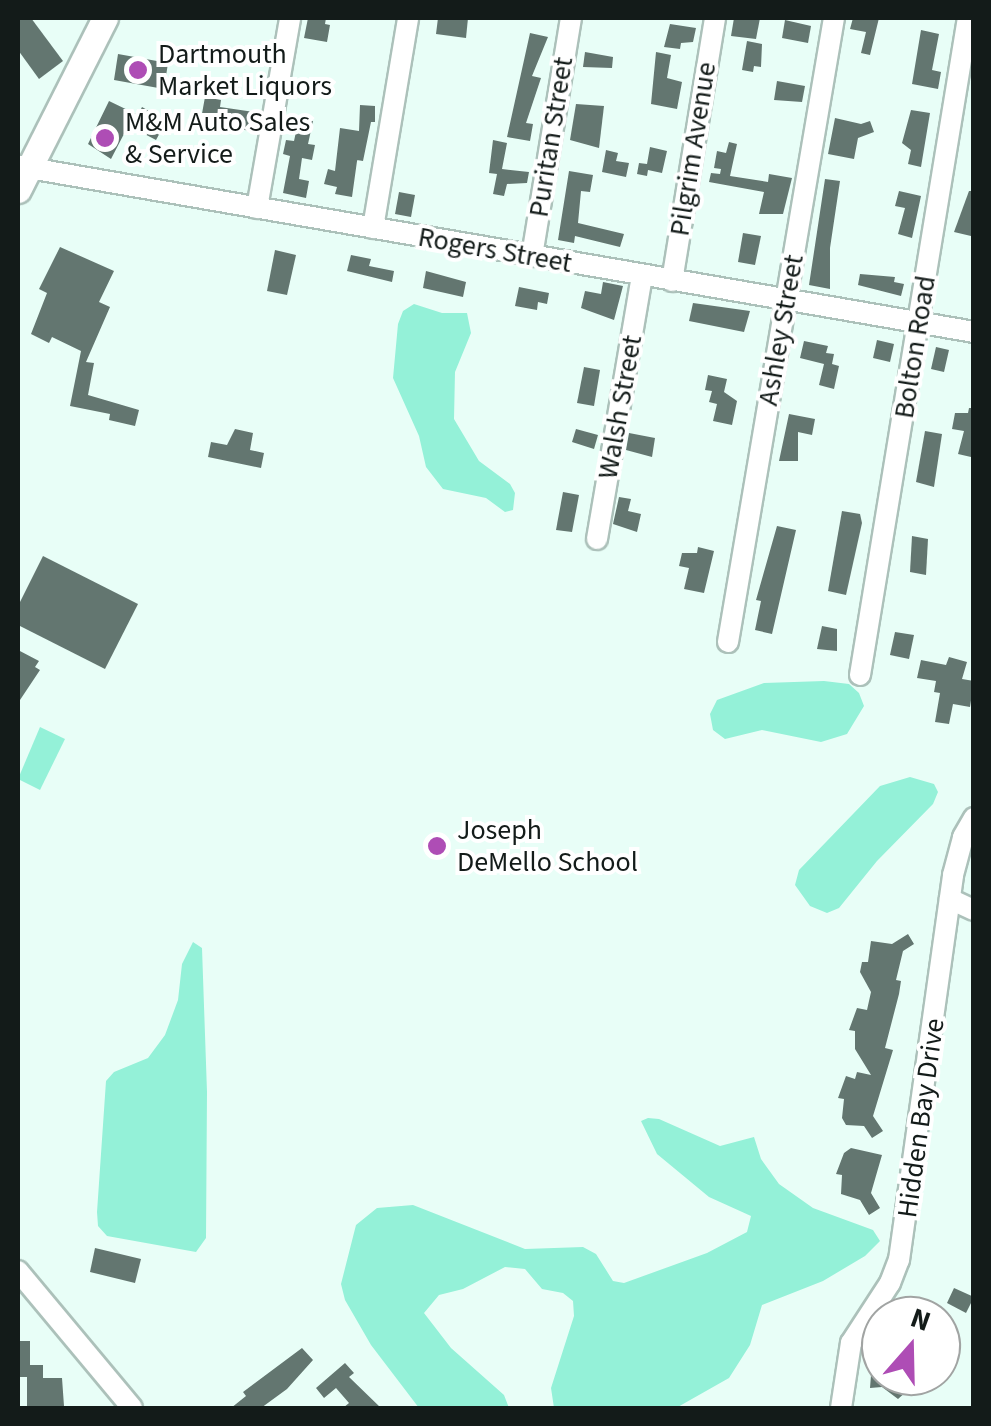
<!DOCTYPE html>
<html>
<head>
<meta charset="utf-8">
<style>
	body { margin:0 }
	#map { position:relative; width:991px; height:1426px; overflow:hidden; background:#e8fef7; font-family:"Source Sans 3",sans-serif }
	div>[style] { position:absolute }
	.green>* { inset:0; background:#94f1d8 }
	.building>* { inset:0; background:#637670 }
	.roads { filter:drop-shadow(2px 0 #acc1ba) drop-shadow(-2px 0 #acc1ba) drop-shadow(0 2px #acc1ba) drop-shadow(0 -2px #acc1ba) }
	.minor>* { height:20px; margin:-10px; padding:0 10px; transform-origin:10px; border-radius:10px; background:#fff }
	.major>* { height:25px; margin:-12.5px; padding:0 12.5px; transform-origin:12.5px; border-radius:12.5px; background:#fff }
	.dots>* { width:28px; height:28px; translate:-50% -50%; box-sizing:border-box; border:5px solid #fff; border-radius:50% }
	span { translate:-50% -50%; white-space:nowrap; text-align:center; line-height:1.15; -webkit-text-stroke:8px #fff; paint-order:stroke }
	.poi-label { font-size:28px; color:#131b19 }
	.left { translate:0 -50%; text-align:left }
	.street-label { font-size:28px; color:#131b19 }
	.frame { position:absolute; inset:0; border:20px solid #131b19; pointer-events:none }
	.north { position:absolute; left:861px; top:1296px; width:100px; height:100px; box-sizing:border-box; background:#fff; border:2px solid #a1a4a3; border-radius:50%; rotate:20deg; font-size:28px; font-weight:700; line-height:40px; text-align:center; color:#131b19 }
	.north::after { content:''; display:block; margin:auto; width:35px; height:45px; background:#ae4db5; clip-path:polygon(50% 0,100% 100%,50% 72%,0 100%) }
</style>
</head>
<body>
<div id="map">
	<div class="green">
		<i style="clip-path:polygon(414px 304px,442px 313px,467px 313px,471px 333px,455px 372px,454px 419px,479px 461px,510px 484px,515px 493px,513px 510px,505px 512px,486px 498px,443px 489px,426px 467px,419px 436px,393px 378px,398px 324px,403px 311px)"></i>
		<i style="clip-path:polygon(824px 681px,849px 684px,859px 693px,864px 706px,847px 734px,821px 742px,762px 730px,725px 739px,713px 730px,710px 714px,717px 700px,764px 683px)"></i>
		<i style="clip-path:polygon(40px 727px,65px 739px,40px 790px,18px 779px)"></i>
		<i style="clip-path:polygon(910px 777px,934px 784px,938px 792px,933px 804px,877px 861px,839px 908px,827px 913px,810px 906px,795px 885px,799px 870px,880px 786px)"></i>
		<i style="clip-path:polygon(193px 942px,202px 948px,207px 1092px,206px 1238px,196px 1252px,107px 1236px,98px 1226px,97px 1212px,106px 1081px,114px 1072px,148px 1058px,165px 1035px,178px 1000px,182px 964px)"></i>
		<i style="clip-path:polygon(648px 1118px,659px 1119px,720px 1146px,754px 1137px,761px 1159px,779px 1184px,813px 1208px,873px 1230px,880px 1241px,865px 1256px,823px 1281px,762px 1305px,750px 1345px,729px 1378px,676px 1408px,554px 1408px,551px 1388px,574px 1316px,573px 1301px,563px 1293px,542px 1289px,525px 1269px,505px 1267px,463px 1289px,439px 1295px,424px 1313px,451px 1348px,504px 1395px,509px 1408px,419px 1408px,371px 1345px,345px 1300px,341px 1284px,356px 1225px,377px 1208px,413px 1205px,525px 1249px,583px 1247px,596px 1254px,613px 1281px,624px 1283px,707px 1253px,747px 1232px,751px 1216px,709px 1197px,657px 1154px,641px 1121px)"></i>
	</div>
	<div class="building">
		<i style="clip-path:polygon(18px 18px,31px 18px,63px 61px,39px 79px,18px 50px)"></i>
		<i style="clip-path:polygon(308px 18px,326px 18px,325px 24px,330px 25px,327px 42px,304px 38px)"></i>
		<i style="clip-path:polygon(438px 18px,468px 18px,466px 38px,436px 34px)"></i>
		<i style="clip-path:polygon(734px 18px,760px 18px,756px 39px,731px 36px)"></i>
		<i style="clip-path:polygon(853px 18px,879px 18px,870px 55px,861px 53px,866px 32px,850px 29px)"></i>
		<i style="clip-path:polygon(785px 20px,811px 26px,808px 43px,782px 38px)"></i>
		<i style="clip-path:polygon(670px 24px,696px 28px,693px 42px,681px 43px,680px 49px,664px 47px)"></i>
		<i style="clip-path:polygon(921px 30px,939px 34px,932px 70px,941px 72px,938px 89px,912px 84px)"></i>
		<i style="clip-path:polygon(530px 33px,548px 37px,532px 76px,541px 78px,526px 123px,533px 124px,530px 141px,507px 137px)"></i>
		<i style="clip-path:polygon(747px 41px,762px 44px,761px 67px,754px 66px,753px 72px,742px 70px)"></i>
		<i style="clip-path:polygon(585px 52px,613px 57px,612px 68px,583px 67px)"></i>
		<i style="clip-path:polygon(656px 52px,671px 55px,667px 78px,682px 82px,677px 109px,651px 104px)"></i>
		<i style="clip-path:polygon(118px 54px,168px 63px,164px 89px,114px 80px)"></i>
		<i style="clip-path:polygon(777px 81px,805px 86px,802px 102px,774px 100px)"></i>
		<i style="clip-path:polygon(205px 97px,221px 100px,220px 107px,254px 112px,252px 131px,216px 126px,215px 133px,199px 130px)"></i>
		<i style="clip-path:polygon(109px 101px,138px 115px,142px 107px,156px 115px,152px 124px,162px 129px,156px 140px,135px 129px,132px 135px,125px 132px,111px 159px,88px 144px)"></i>
		<i style="clip-path:polygon(576px 104px,604px 106px,599px 148px,570px 140px)"></i>
		<i style="clip-path:polygon(360px 105px,375px 106px,375px 122px,371px 122px,363px 161px,357px 160px,358px 154px,352px 197px,335px 194px,337px 187px,324px 184px,328px 169px,335px 171px,340px 128px,359px 131px)"></i>
		<i style="clip-path:polygon(911px 110px,930px 113px,921px 167px,908px 164px,911px 150px,902px 143px)"></i>
		<i style="clip-path:polygon(299px 118px,313px 121px,308px 144px,315px 145px,312px 160px,302px 158px,299px 179px,309px 181px,306px 198px,283px 193px,290px 156px,283px 154px,286px 140px,294px 141px)"></i>
		<i style="clip-path:polygon(835px 118px,861px 124px,870px 121px,874px 132px,858px 138px,854px 159px,828px 154px)"></i>
		<i style="clip-path:polygon(493px 140px,507px 143px,502px 169px,529px 172px,527px 183px,507px 184px,504px 196px,493px 194px,497px 174px,489px 173px)"></i>
		<i style="clip-path:polygon(729px 142px,737px 144px,730px 176px,768px 182px,769px 174px,792px 178px,783px 214px,759px 214px,764px 192px,709px 182px,711px 173px,720px 174px,721px 169px,714px 168px,717px 151px,726px 153px)"></i>
		<i style="clip-path:polygon(650px 147px,667px 151px,662px 173px,648px 170px,647px 176px,637px 174px,639px 163px,647px 164px)"></i>
		<i style="clip-path:polygon(606px 150px,618px 153px,616px 161px,629px 163px,626px 177px,602px 172px)"></i>
		<i style="clip-path:polygon(569px 171px,593px 175px,590px 192px,581px 191px,578px 223px,624px 234px,620px 247px,575px 236px,574px 243px,558px 240px)"></i>
		<i style="clip-path:polygon(825px 179px,840px 181px,830px 248px,830px 289px,809px 285px)"></i>
		<i style="clip-path:polygon(899px 191px,921px 196px,912px 238px,898px 234px,905px 208px,895px 206px)"></i>
		<i style="clip-path:polygon(969px 191px,974px 191px,971px 236px,954px 232px)"></i>
		<i style="clip-path:polygon(399px 192px,415px 195px,411px 217px,395px 214px)"></i>
		<i style="clip-path:polygon(743px 233px,761px 236px,755px 265px,738px 262px)"></i>
		<i style="clip-path:polygon(60px 247px,114px 271px,99px 302px,110px 307px,86px 362px,94px 363px,88px 395px,139px 410px,135px 426px,109px 420px,110px 414px,70px 406px,81px 351px,52px 337px,49px 343px,31px 334px,47px 293px,39px 289px)"></i>
		<i style="clip-path:polygon(275px 250px,296px 255px,287px 295px,267px 291px)"></i>
		<i style="clip-path:polygon(351px 255px,371px 259px,369px 266px,394px 271px,392px 282px,347px 271px)"></i>
		<i style="clip-path:polygon(426px 271px,466px 282px,463px 297px,423px 288px)"></i>
		<i style="clip-path:polygon(860px 274px,895px 277px,894px 282px,904px 284px,901px 296px,858px 285px)"></i>
		<i style="clip-path:polygon(603px 282px,623px 286px,614px 320px,581px 308px,585px 291px,601px 294px)"></i>
		<i style="clip-path:polygon(519px 287px,549px 293px,547px 304px,538px 302px,537px 310px,515px 306px)"></i>
		<i style="clip-path:polygon(693px 303px,750px 311px,744px 332px,689px 321px)"></i>
		<i style="clip-path:polygon(877px 340px,894px 344px,890px 362px,873px 358px)"></i>
		<i style="clip-path:polygon(804px 341px,828px 346px,826px 353px,834px 354px,832px 364px,839px 366px,834px 389px,819px 385px,824px 364px,800px 358px)"></i>
		<i style="clip-path:polygon(936px 347px,949px 350px,944px 372px,931px 369px)"></i>
		<i style="clip-path:polygon(584px 367px,600px 370px,594px 406px,577px 403px)"></i>
		<i style="clip-path:polygon(708px 375px,727px 379px,724px 392px,737px 401px,732px 425px,713px 421px,717px 404px,709px 402px,712px 391px,705px 390px)"></i>
		<i style="clip-path:polygon(969px 408px,974px 408px,971px 457px,958px 454px,964px 431px,952px 429px,955px 413px,968px 413px)"></i>
		<i style="clip-path:polygon(789px 414px,815px 419px,812px 435px,798px 432px,798px 461px,779px 461px)"></i>
		<i style="clip-path:polygon(235px 429px,253px 433px,250px 450px,264px 453px,261px 468px,208px 457px,211px 442px,227px 445px)"></i>
		<i style="clip-path:polygon(576px 429px,598px 435px,594px 449px,572px 442px)"></i>
		<i style="clip-path:polygon(925px 431px,942px 434px,934px 487px,916px 482px)"></i>
		<i style="clip-path:polygon(629px 433px,655px 438px,652px 457px,626px 450px)"></i>
		<i style="clip-path:polygon(563px 492px,579px 495px,572px 532px,556px 530px)"></i>
		<i style="clip-path:polygon(619px 497px,631px 499px,628px 511px,641px 514px,637px 532px,613px 524px)"></i>
		<i style="clip-path:polygon(842px 511px,860px 514px,862px 523px,846px 595px,828px 591px)"></i>
		<i style="clip-path:polygon(777px 526px,796px 530px,772px 634px,755px 630px,761px 601px,756px 600px)"></i>
		<i style="clip-path:polygon(912px 536px,928px 539px,926px 575px,910px 572px)"></i>
		<i style="clip-path:polygon(698px 547px,714px 551px,704px 593px,684px 589px,689px 568px,679px 566px,682px 553px,697px 553px)"></i>
		<i style="clip-path:polygon(43px 556px,138px 604px,105px 669px,18px 625px,18px 606px)"></i>
		<i style="clip-path:polygon(822px 626px,837px 629px,837px 651px,817px 649px)"></i>
		<i style="clip-path:polygon(895px 632px,914px 635px,909px 659px,890px 655px)"></i>
		<i style="clip-path:polygon(18px 650px,39px 661px,35px 667px,40px 670px,18px 703px)"></i>
		<i style="clip-path:polygon(949px 657px,967px 662px,962px 679px,974px 681px,970px 707px,953px 704px,949px 724px,935px 722px,940px 693px,934px 692px,936px 681px,917px 678px,921px 660px,946px 665px)"></i>
		<i style="clip-path:polygon(908px 934px,914px 944px,903px 951px,896px 980px,901px 981px,899px 994px,885px 1048px,893px 1050px,873px 1116px,883px 1131px,872px 1138px,864px 1126px,846px 1125px,842px 1118px,844px 1099px,838px 1098px,846px 1076px,855px 1079px,857px 1072px,871px 1075px,855px 1049px,855px 1031px,849px 1030px,857px 1008px,867px 1010px,871px 992px,860px 972px,862px 962px,868px 962px,871px 941px,892px 944px)"></i>
		<i style="clip-path:polygon(851px 1148px,882px 1155px,871px 1193px,880px 1208px,869px 1215px,860px 1200px,841px 1194px,842px 1175px,836px 1174px,844px 1153px)"></i>
		<i style="clip-path:polygon(95px 1248px,141px 1259px,135px 1283px,90px 1272px)"></i>
		<i style="clip-path:polygon(954px 1288px,974px 1297px,966px 1313px,947px 1303px)"></i>
		<i style="clip-path:polygon(18px 1341px,30px 1341px,30px 1365px,43px 1365px,43px 1378px,62px 1378px,64px 1406px,27px 1406px,27px 1377px,18px 1377px)"></i>
		<i style="clip-path:polygon(302px 1348px,313px 1360px,287px 1389px,261px 1408px,231px 1408px,246px 1396px,243px 1392px)"></i>
		<i style="clip-path:polygon(345px 1363px,354px 1373px,349px 1377px,381px 1408px,343px 1408px,349px 1403px,336px 1388px,324px 1398px,316px 1388px)"></i>
		<i style="clip-path:polygon(871px 1375px,881px 1375px,924px 1376px,898px 1399px,882px 1387px,870px 1388px)"></i>
	</div>
	<div class="roads">
		<div class="minor">
			<i style="left:18px;top:166px;width:970px;rotate:9.85deg"></i>
			<i style="left:257px;top:208px;width:193px;rotate:-80.1deg"></i>
			<i style="left:373px;top:228px;width:213px;rotate:-80.5deg"></i>
			<i style="left:532px;top:256px;width:241px;rotate:-80.7deg"></i>
			<i style="left:672px;top:281px;width:266px;rotate:-80.7deg"></i>
			<i style="left:597px;top:539px;width:268px;rotate:-80.3deg"></i>
			<i style="left:728px;top:642px;width:633px;rotate:-80.36deg"></i>
			<i style="left:860px;top:675px;width:666px;rotate:-80.67deg"></i>
			<i style="left:950px;top:899px;width:26px;rotate:25deg"></i>
			<i style="left:18px;top:1271px;width:178px;rotate:50.2deg"></i>
			<i style="left:841px;top:1408px;width:66px;rotate:-81.3deg"></i>
			<i style="left:851px;top:1343px;width:72px;rotate:-57deg"></i>
			<i style="left:890px;top:1283px;width:25px;rotate:-69deg"></i>
			<i style="left:899px;top:1260px;width:389px;rotate:-82deg"></i>
			<i style="left:953px;top:875px;width:39px;rotate:-75deg"></i>
			<i style="left:963px;top:837px;width:22px;rotate:-60deg"></i>
		</div>
		<div class="major">
			<i style="left:18px;top:190px;width:193px;rotate:-63.2deg"></i>
		</div>
	</div>
	<div class="dots">
		<i style="left:138px;top:70px;background:#ae4db5"></i>
		<i style="left:105px;top:138px;background:#ae4db5"></i>
		<i style="left:437px;top:846px;background:#ae4db5"></i>
	</div>
	<div class="poi-label">
		<span class="left" style="left:158px;top:70px">Dartmouth<br>Market Liquors</span>
		<span class="left" style="left:125px;top:138px">M&amp;M Auto Sales<br>&amp; Service</span>
		<span class="left" style="left:457px;top:846px">Joseph<br>DeMello School</span>
	</div>
	<div class="street-label">
		<span style="left:551px;top:137px;rotate:-81deg">Puritan Street</span>
		<span style="left:693px;top:149px;rotate:-81deg">Pilgrim Avenue</span>
		<span style="left:495px;top:250px;rotate:10deg">Rogers Street</span>
		<span style="left:781px;top:330px;rotate:-80deg">Ashley Street</span>
		<span style="left:915px;top:347px;rotate:-81deg">Bolton Road</span>
		<span style="left:620px;top:407px;rotate:-80deg">Walsh Street</span>
		<span style="left:921px;top:1118px;rotate:-82deg">Hidden Bay Drive</span>
	</div>
	<div class="frame"></div>
	<div class="north">N</div>
</div>
</body>
</html>
